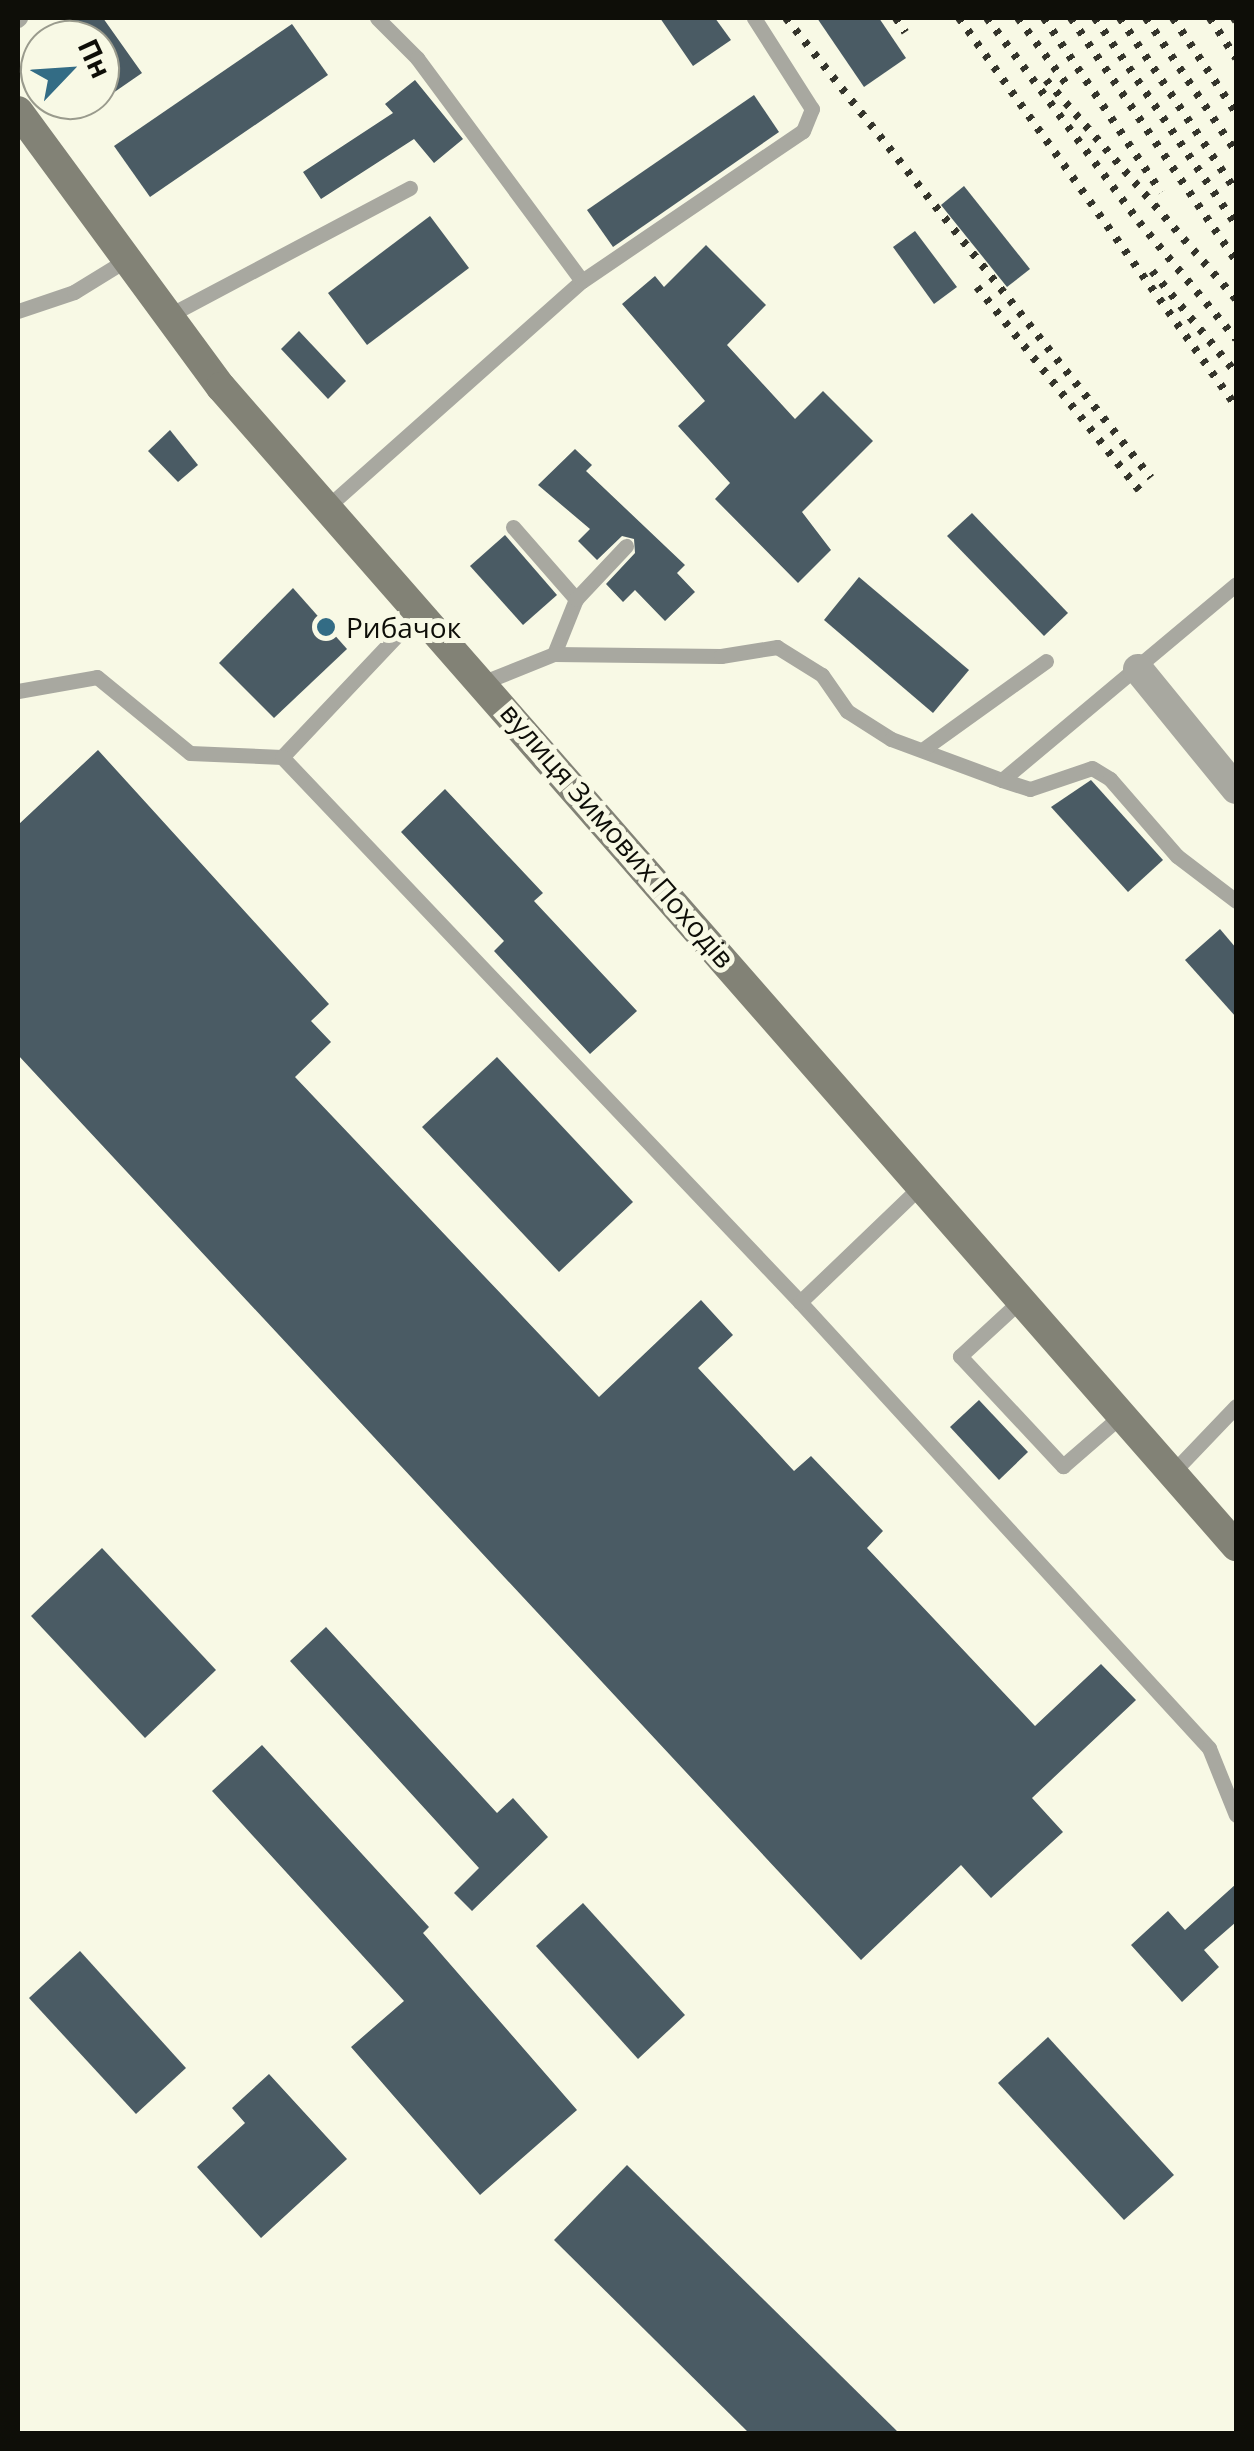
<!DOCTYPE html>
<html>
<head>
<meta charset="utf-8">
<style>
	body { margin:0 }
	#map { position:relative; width:1254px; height:2451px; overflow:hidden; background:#f8f9e5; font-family:"Open Sans",sans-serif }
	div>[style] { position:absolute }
	.building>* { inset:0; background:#4a5b64 }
	.service>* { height:15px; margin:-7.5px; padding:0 7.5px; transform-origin:7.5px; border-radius:7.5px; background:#a8a8a0 }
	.minor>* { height:30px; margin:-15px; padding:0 15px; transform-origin:15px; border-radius:15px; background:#a8a8a0 }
	.secondary>* { height:30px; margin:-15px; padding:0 15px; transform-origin:15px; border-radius:15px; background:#828276 }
	.rail>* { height:8px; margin-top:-4px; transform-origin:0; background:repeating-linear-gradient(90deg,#34342b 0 5px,transparent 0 15px) }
	.dots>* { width:28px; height:28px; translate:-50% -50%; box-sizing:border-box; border:5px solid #f8f9e5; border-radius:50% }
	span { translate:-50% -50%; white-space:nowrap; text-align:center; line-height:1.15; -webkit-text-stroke:10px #f8f9e5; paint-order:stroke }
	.poi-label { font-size:28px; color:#0e0e08 }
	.left { translate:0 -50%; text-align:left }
	.street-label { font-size:28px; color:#0e0e08 }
	.frame { position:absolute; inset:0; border:20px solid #0e0e08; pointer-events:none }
	.north { position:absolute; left:20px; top:20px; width:100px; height:100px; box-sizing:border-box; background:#f8f9e5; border:2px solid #9a9b8d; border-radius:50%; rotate:65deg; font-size:28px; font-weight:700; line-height:40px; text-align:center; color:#0e0e08 }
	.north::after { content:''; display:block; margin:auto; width:35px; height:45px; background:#336c85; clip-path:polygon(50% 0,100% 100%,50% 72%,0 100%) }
</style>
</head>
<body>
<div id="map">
	<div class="building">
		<i style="clip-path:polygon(71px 18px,103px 18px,142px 73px,100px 102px,100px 40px,39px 40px)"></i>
		<i style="clip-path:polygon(660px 18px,715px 18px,731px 40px,693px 66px)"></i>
		<i style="clip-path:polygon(817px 18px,879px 18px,906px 58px,864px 87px)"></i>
		<i style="clip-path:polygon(292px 24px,328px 75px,150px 197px,114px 146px)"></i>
		<i style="clip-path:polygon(415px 80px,463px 139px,434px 163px,414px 139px,321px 199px,303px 172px,393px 113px,385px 104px)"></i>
		<i style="clip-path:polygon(754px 95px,779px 132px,613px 247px,587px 210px)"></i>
		<i style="clip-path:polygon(964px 186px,1030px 269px,1007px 287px,941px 205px)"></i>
		<i style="clip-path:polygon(430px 216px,469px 268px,367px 345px,328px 293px)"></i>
		<i style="clip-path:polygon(915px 231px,957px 287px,934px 304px,893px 247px)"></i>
		<i style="clip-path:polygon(706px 245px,766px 305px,727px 345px,795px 419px,823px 391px,873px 441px,802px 512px,831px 550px,798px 583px,715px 499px,730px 483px,678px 426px,705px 401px,622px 304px,655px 276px,664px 287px)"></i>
		<i style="clip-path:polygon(299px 331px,346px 381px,328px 399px,281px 349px)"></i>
		<i style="clip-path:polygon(170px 430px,198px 465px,178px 482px,148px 451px)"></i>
		<i style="clip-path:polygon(575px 449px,592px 465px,586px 471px,685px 565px,677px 573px,695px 592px,665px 621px,635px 590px,623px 602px,606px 584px,635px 553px,634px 539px,622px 536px,597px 560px,578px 541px,590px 529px,538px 485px)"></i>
		<i style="clip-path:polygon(972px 513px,1068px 613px,1044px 636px,947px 536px)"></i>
		<i style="clip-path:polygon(505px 535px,557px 595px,523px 625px,470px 566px)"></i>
		<i style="clip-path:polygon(859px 577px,969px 670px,933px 713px,824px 620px)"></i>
		<i style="clip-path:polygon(293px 588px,347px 649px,274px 718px,219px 663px)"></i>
		<i style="clip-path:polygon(98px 750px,329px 1004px,311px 1021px,331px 1042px,295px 1077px,599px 1397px,701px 1300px,733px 1335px,698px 1368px,794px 1471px,811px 1456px,883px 1531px,867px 1548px,1035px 1726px,1101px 1664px,1136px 1700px,1032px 1798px,1063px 1832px,991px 1898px,961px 1865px,861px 1960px,18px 1055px,18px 825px)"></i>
		<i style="clip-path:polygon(1091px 780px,1163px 860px,1128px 892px,1051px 807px)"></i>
		<i style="clip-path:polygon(445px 789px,543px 893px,534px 901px,637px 1011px,590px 1054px,494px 951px,504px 941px,401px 832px)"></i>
		<i style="clip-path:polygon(1220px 929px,1236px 948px,1236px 1017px,1185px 960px)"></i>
		<i style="clip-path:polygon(497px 1057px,633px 1202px,559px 1272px,422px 1127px)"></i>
		<i style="clip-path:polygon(979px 1400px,1028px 1452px,999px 1480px,950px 1427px)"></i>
		<i style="clip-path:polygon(102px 1548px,216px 1670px,145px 1738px,31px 1616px)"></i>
		<i style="clip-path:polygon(326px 1627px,497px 1813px,513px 1798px,548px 1837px,472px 1911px,454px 1893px,479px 1868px,290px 1661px)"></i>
		<i style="clip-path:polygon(262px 1745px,429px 1927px,423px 1933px,577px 2110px,480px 2195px,351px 2047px,404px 2001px,212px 1791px)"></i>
		<i style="clip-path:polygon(1236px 1884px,1236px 1922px,1204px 1950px,1219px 1967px,1182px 2002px,1131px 1945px,1168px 1911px,1185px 1930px)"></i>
		<i style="clip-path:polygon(583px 1903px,685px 2015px,638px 2059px,536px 1946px)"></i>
		<i style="clip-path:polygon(80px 1951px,186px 2068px,136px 2114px,29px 1998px)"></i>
		<i style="clip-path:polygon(1048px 2037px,1174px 2175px,1124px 2220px,998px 2083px)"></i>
		<i style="clip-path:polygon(269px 2074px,347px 2159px,261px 2238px,197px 2167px,245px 2123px,232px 2108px)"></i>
		<i style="clip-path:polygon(627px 2165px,900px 2434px,750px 2434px,554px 2240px)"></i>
	</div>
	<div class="service">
		<i style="left:377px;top:18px;width:57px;rotate:45deg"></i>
		<i style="left:417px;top:58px;width:277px;rotate:53.5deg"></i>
		<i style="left:18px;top:20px;width:3px;rotate:-45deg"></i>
		<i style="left:18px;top:311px;width:59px;rotate:-18.7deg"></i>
		<i style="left:74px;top:292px;width:57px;rotate:-31.5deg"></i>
		<i style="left:166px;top:317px;width:276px;rotate:-27.9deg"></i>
		<i style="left:326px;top:508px;width:342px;rotate:-41.6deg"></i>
		<i style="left:582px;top:281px;width:267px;rotate:-34.2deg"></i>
		<i style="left:803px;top:131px;width:24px;rotate:-68deg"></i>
		<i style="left:812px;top:109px;width:108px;rotate:-122.5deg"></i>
		<i style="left:513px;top:527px;width:96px;rotate:48.8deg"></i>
		<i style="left:576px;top:599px;width:59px;rotate:111.8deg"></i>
		<i style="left:576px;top:599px;width:73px;rotate:-46.7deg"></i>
		<i style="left:484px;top:682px;width:75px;rotate:-21.8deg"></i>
		<i style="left:554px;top:654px;width:167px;rotate:0.7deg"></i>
		<i style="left:721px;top:656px;width:57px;rotate:-9.1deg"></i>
		<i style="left:777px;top:647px;width:53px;rotate:31.9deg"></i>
		<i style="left:822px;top:675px;width:44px;rotate:55.2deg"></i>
		<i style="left:847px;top:711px;width:52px;rotate:32.5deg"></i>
		<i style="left:891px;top:739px;width:118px;rotate:20.3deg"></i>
		<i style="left:1002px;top:780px;width:305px;rotate:-39.9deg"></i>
		<i style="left:18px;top:691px;width:80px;rotate:-10deg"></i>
		<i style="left:97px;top:677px;width:120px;rotate:39.3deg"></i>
		<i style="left:190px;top:753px;width:92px;rotate:2.5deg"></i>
		<i style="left:282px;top:757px;width:199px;rotate:-46.6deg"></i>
		<i style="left:925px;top:748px;width:149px;rotate:-35.7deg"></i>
		<i style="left:282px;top:757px;width:752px;rotate:46.45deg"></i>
		<i style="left:800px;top:1302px;width:605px;rotate:47.48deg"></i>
		<i style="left:1209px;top:1748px;width:72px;rotate:68.1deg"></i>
		<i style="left:1002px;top:780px;width:29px;rotate:18deg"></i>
		<i style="left:1030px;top:789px;width:65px;rotate:-18.7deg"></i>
		<i style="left:1092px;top:768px;width:21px;rotate:31deg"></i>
		<i style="left:1110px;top:779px;width:102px;rotate:49deg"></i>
		<i style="left:1177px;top:856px;width:74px;rotate:37.3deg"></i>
		<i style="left:1021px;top:1300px;width:83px;rotate:137.4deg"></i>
		<i style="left:960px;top:1356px;width:151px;rotate:46.9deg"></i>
		<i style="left:1063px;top:1466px;width:79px;rotate:-40.9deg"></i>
		<i style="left:800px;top:1302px;width:172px;rotate:-43.8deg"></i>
		<i style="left:1173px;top:1472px;width:91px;rotate:-46.3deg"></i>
	</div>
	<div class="minor">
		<i style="left:1138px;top:669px;width:155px;rotate:50.8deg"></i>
	</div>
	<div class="secondary">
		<i style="left:18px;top:111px;width:343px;rotate:53.7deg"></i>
		<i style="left:221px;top:387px;width:1541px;rotate:48.79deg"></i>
	</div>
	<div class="rail">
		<i style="left:786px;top:18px;width:587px;rotate:51.57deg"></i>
		<i style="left:896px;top:18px;width:17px;rotate:57deg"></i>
		<i style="left:959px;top:18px;width:478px;rotate:54.5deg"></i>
		<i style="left:987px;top:18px;width:254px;rotate:53.3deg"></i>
		<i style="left:1139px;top:222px;width:152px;rotate:50.3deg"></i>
		<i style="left:1018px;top:18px;width:88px;rotate:53.8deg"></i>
		<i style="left:1044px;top:18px;width:210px;rotate:56.1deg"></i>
		<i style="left:1071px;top:18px;width:294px;rotate:55.8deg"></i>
		<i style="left:1095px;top:18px;width:250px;rotate:55.7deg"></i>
		<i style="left:1120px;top:18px;width:208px;rotate:56.2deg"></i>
		<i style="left:1146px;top:18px;width:161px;rotate:56.1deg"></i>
		<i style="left:1173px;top:18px;width:114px;rotate:56.4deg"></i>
		<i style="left:1210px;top:18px;width:48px;rotate:57deg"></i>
		<i style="left:1234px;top:18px;width:4px;rotate:56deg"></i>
		<i style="left:1046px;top:80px;width:290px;rotate:49.1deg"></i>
		<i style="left:1152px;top:271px;width:132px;rotate:50.5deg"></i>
		<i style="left:977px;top:287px;width:260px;rotate:51.4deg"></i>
	</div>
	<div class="dots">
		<i style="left:326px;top:627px;background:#336c85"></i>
	</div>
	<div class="poi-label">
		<span class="left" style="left:346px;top:627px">Рибачок</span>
	</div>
	<div class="street-label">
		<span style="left:618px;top:835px;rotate:49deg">вулиця Зимових Походів</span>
	</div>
	<div class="frame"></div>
	<div class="north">Пн</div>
</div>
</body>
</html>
